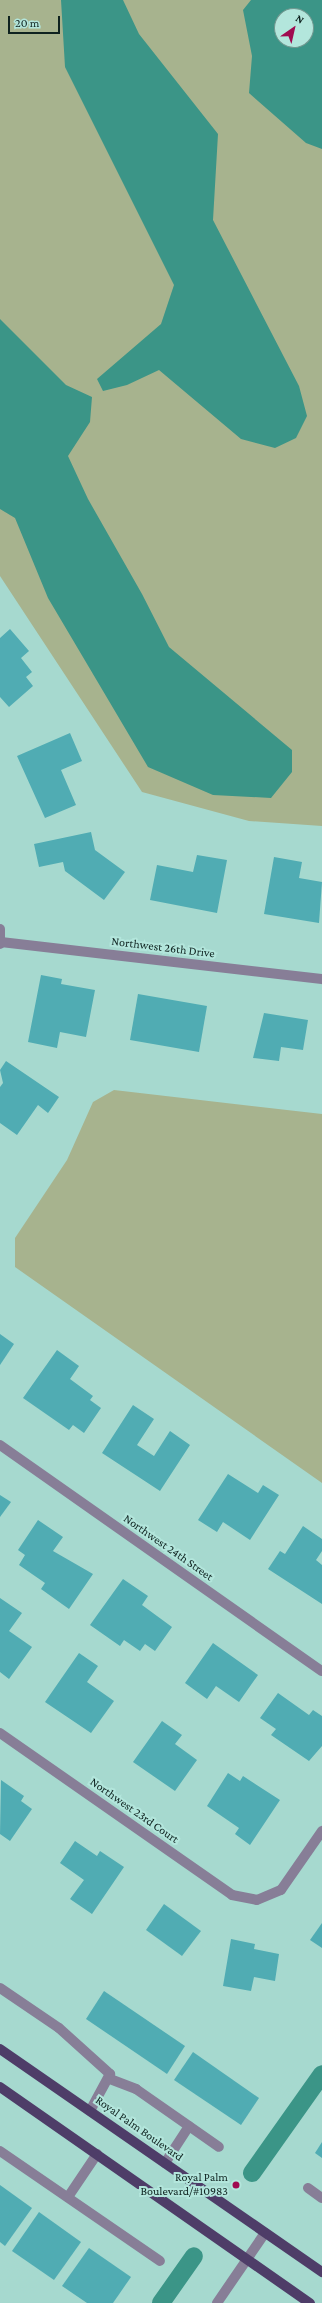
<!DOCTYPE html>
<html>
<head>
<meta charset="utf-8">
<style>
	body { margin:0 }
	#map { position:relative; width:322px; height:2303px; overflow:hidden; background:#a6d9cf; font-family:"Crimson Pro",serif }
	div>[style] { position:absolute }
	.green>* { inset:0; background:#a7b38e }
	.water>* { inset:0; background:#3b9587 }
	.canal>* { height:18px; margin:-9px; padding:0 9px; transform-origin:9px; border-radius:9px; background:#3b9587 }
	.building>* { inset:0; background:#50acb3 }
	.minor>* { height:10px; margin:-5px; padding:0 5px; transform-origin:5px; border-radius:5px; background:#877e97 }
	.major>* { height:10px; margin:-5px; padding:0 5px; transform-origin:5px; border-radius:5px; background:#4e3d68 }
	.dots>* { width:11px; height:11px; translate:-50% -50%; box-sizing:border-box; border:2px solid #b3e6dc; border-radius:50% }
	span { translate:-50% -50%; white-space:nowrap; text-align:center; line-height:1.15; -webkit-text-stroke:4px #b3e6dc; paint-order:stroke }
	.street-label { font-size:12px; color:#0e221f }
	.poi-label { font-size:12px; color:#0e221f }
	.right { translate:-100% -50%; text-align:right }
	.north { position:absolute; left:274px; top:8px; width:40px; height:40px; box-sizing:border-box; background:#b3e6dc; border:1px solid #719890; border-radius:50%; rotate:34deg; font-size:11px; font-weight:700; line-height:16px; text-align:center; color:#0e221f }
	.north::after { content:''; display:block; margin:auto; width:14px; height:18px; background:#a00a50; clip-path:polygon(50% 0,100% 100%,50% 72%,0 100%) }
	.scale { position:absolute; left:8px; top:16px; width:52px; height:18px; box-sizing:border-box; border:2px solid #0e221f; border-top:0; padding-left:5px; font-size:12px; line-height:14px; white-space:nowrap; color:#0e221f; -webkit-text-stroke:3px #b3e6dc; paint-order:stroke }
</style>
</head>
<body>
<div id="map">
	<div class="green">
		<i style="clip-path:polygon(evenodd,0 0,322px 0,322px 826px,249px 821px,142px 792px,0 576px,0 0,282px 16px,306px 16px,306px 40px,282px 40px,282px 16px)"></i>
		<i style="clip-path:polygon(114px 1090px,322px 1114px,322px 1483px,15px 1267px,15px 1238px,67px 1160px,93px 1102px)"></i>
	</div>
	<div class="water">
		<i style="clip-path:polygon(61px 0,123px 0,139px 34px,218px 134px,213px 220px,299px 386px,307px 416px,296px 438px,275px 448px,241px 439px,159px 370px,127px 385px,103px 391px,97px 379px,161px 324px,174px 285px,65px 67px)"></i>
		<i style="clip-path:polygon(evenodd,251px 0,322px 0,322px 149px,306px 143px,249px 93px,252px 56px,243px 10px,251px 0,282px 16px,306px 16px,306px 40px,282px 40px,282px 16px)"></i>
		<i style="clip-path:polygon(0 319px,66px 385px,92px 397px,90px 422px,68px 456px,88px 499px,142px 594px,169px 647px,292px 750px,292px 772px,271px 798px,213px 795px,148px 767px,48px 598px,15px 518px,0 509px)"></i>
	</div>
	<div class="canal">
		<i style="left:252px;top:2173px;width:121px;rotate:-54.7deg"></i>
		<i style="left:161px;top:2303px;width:57px;rotate:-54.9deg"></i>
	</div>
	<div class="building">
		<i style="clip-path:polygon(10px 629px,29px 651px,21px 658px,32px 672px,26px 677px,33px 686px,9px 707px,0 697px,0 638px)"></i>
		<i style="clip-path:polygon(70px 733px,82px 761px,61px 770px,76px 805px,45px 818px,17px 756px)"></i>
		<i style="clip-path:polygon(91px 832px,95px 850px,125px 872px,104px 900px,65px 871px,63px 862px,39px 867px,34px 844px)"></i>
		<i style="clip-path:polygon(197px 855px,227px 860px,217px 913px,150px 900px,157px 865px,193px 872px)"></i>
		<i style="clip-path:polygon(274px 857px,302px 862px,299px 878px,322px 882px,319px 923px,264px 914px)"></i>
		<i style="clip-path:polygon(41px 975px,62px 979px,61px 984px,95px 990px,86px 1037px,60px 1032px,57px 1048px,28px 1042px)"></i>
		<i style="clip-path:polygon(138px 994px,207px 1006px,199px 1052px,130px 1040px)"></i>
		<i style="clip-path:polygon(264px 1013px,308px 1020px,303px 1050px,281px 1047px,279px 1061px,253px 1058px)"></i>
		<i style="clip-path:polygon(6px 1061px,59px 1097px,48px 1113px,38px 1105px,17px 1135px,0 1123px,0 1087px,3px 1083px,0 1070px)"></i>
		<i style="clip-path:polygon(0 1334px,14px 1344px,0 1365px)"></i>
		<i style="clip-path:polygon(57px 1350px,79px 1366px,70px 1379px,93px 1396px,90px 1400px,101px 1408px,84px 1433px,73px 1425px,69px 1430px,23px 1398px)"></i>
		<i style="clip-path:polygon(133px 1405px,154px 1419px,137px 1445px,154px 1456px,170px 1431px,190px 1445px,160px 1491px,102px 1453px)"></i>
		<i style="clip-path:polygon(228px 1474px,258px 1493px,263px 1485px,279px 1495px,250px 1540px,223px 1522px,217px 1532px,198px 1520px)"></i>
		<i style="clip-path:polygon(0 1495px,11px 1502px,0 1517px)"></i>
		<i style="clip-path:polygon(38px 1520px,63px 1537px,53px 1551px,93px 1574px,69px 1609px,41px 1589px,45px 1583px,19px 1565px,25px 1555px,18px 1550px)"></i>
		<i style="clip-path:polygon(303px 1526px,322px 1539px,322px 1551px,316px 1560px,322px 1565px,322px 1604px,268px 1569px,280px 1551px,285px 1554px)"></i>
		<i style="clip-path:polygon(123px 1579px,148px 1596px,142px 1605px,172px 1627px,155px 1651px,145px 1644px,140px 1651px,124px 1640px,120px 1646px,90px 1625px)"></i>
		<i style="clip-path:polygon(0 1598px,22px 1613px,9px 1631px,32px 1647px,9px 1679px,0 1672px)"></i>
		<i style="clip-path:polygon(213px 1643px,258px 1675px,239px 1702px,216px 1686px,207px 1699px,185px 1683px)"></i>
		<i style="clip-path:polygon(79px 1653px,98px 1666px,87px 1682px,114px 1701px,91px 1733px,45px 1702px)"></i>
		<i style="clip-path:polygon(278px 1693px,309px 1715px,313px 1710px,322px 1716px,322px 1746px,309px 1761px,271px 1735px,276px 1729px,260px 1718px)"></i>
		<i style="clip-path:polygon(162px 1721px,182px 1735px,175px 1744px,197px 1760px,175px 1791px,133px 1762px)"></i>
		<i style="clip-path:polygon(228px 1773px,240px 1781px,243px 1776px,280px 1800px,250px 1845px,235px 1834px,239px 1828px,207px 1806px)"></i>
		<i style="clip-path:polygon(1px 1780px,24px 1796px,21px 1801px,32px 1809px,10px 1841px,0 1834px)"></i>
		<i style="clip-path:polygon(75px 1841px,97px 1856px,100px 1851px,124px 1867px,92px 1914px,70px 1899px,84px 1880px,60px 1863px)"></i>
		<i style="clip-path:polygon(164px 1904px,201px 1931px,182px 1956px,146px 1930px)"></i>
		<i style="clip-path:polygon(322px 1923px,322px 1948px,310px 1940px)"></i>
		<i style="clip-path:polygon(231px 1939px,255px 1944px,254px 1949px,279px 1954px,275px 1981px,254px 1977px,251px 1991px,223px 1986px)"></i>
		<i style="clip-path:polygon(104px 1991px,185px 2046px,167px 2074px,86px 2019px)"></i>
		<i style="clip-path:polygon(193px 2052px,259px 2098px,241px 2125px,174px 2080px)"></i>
		<i style="clip-path:polygon(322px 2142px,322px 2158px,315px 2153px)"></i>
		<i style="clip-path:polygon(0 2185px,32px 2208px,5px 2246px,0 2242px)"></i>
		<i style="clip-path:polygon(39px 2212px,81px 2242px,54px 2280px,12px 2251px)"></i>
		<i style="clip-path:polygon(89px 2248px,131px 2277px,113px 2303px,87px 2303px,62px 2286px)"></i>
	</div>
	<div class="minor">
		<i style="left:0;top:929px;width:15px;rotate:90deg"></i>
		<i style="left:1px;top:942px;width:323px;rotate:6.6deg"></i>
		<i style="left:0;top:1445px;width:393px;rotate:35.1deg"></i>
		<i style="left:0;top:1733px;width:283px;rotate:34.9deg"></i>
		<i style="left:232px;top:1895px;width:25px;rotate:11deg"></i>
		<i style="left:257px;top:1900px;width:26px;rotate:-23deg"></i>
		<i style="left:281px;top:1890px;width:72px;rotate:-55.2deg"></i>
		<i style="left:0;top:1988px;width:71px;rotate:34.1deg"></i>
		<i style="left:59px;top:2028px;width:69px;rotate:42deg"></i>
		<i style="left:110px;top:2074px;width:42px;rotate:118.4deg"></i>
		<i style="left:110px;top:2079px;width:28px;rotate:21deg"></i>
		<i style="left:136px;top:2089px;width:101px;rotate:34.9deg"></i>
		<i style="left:0;top:2151px;width:194px;rotate:34.5deg"></i>
		<i style="left:165px;top:2163px;width:44px;rotate:-57deg"></i>
		<i style="left:308px;top:2188px;width:17px;rotate:36deg"></i>
		<i style="left:68px;top:2197px;width:52px;rotate:-56deg"></i>
		<i style="left:217px;top:2303px;width:85px;rotate:-55.6deg"></i>
	</div>
	<div class="major">
		<i style="left:0;top:2049px;width:392px;rotate:34.7deg"></i>
		<i style="left:0;top:2087px;width:378px;rotate:34.9deg"></i>
	</div>
	<div class="dots">
		<i style="left:236px;top:2185px;background:#a00a50"></i>
	</div>
	<div class="street-label">
		<span style="left:163px;top:948px;rotate:7deg">Northwest 26th Drive</span>
		<span style="left:168px;top:1548px;rotate:35deg">Northwest 24th Street</span>
		<span style="left:134px;top:1811px;rotate:35deg">Northwest 23rd Court</span>
		<span style="left:139px;top:2129px;rotate:35deg">Royal Palm Boulevard</span>
	</div>
	<div class="poi-label">
		<span class="right" style="left:228px;top:2185px">Royal Palm<br>Boulevard/#10983</span>
	</div>
	<div class="north">N</div>
	<div class="scale">20 m</div>
</div>
</body>
</html>
